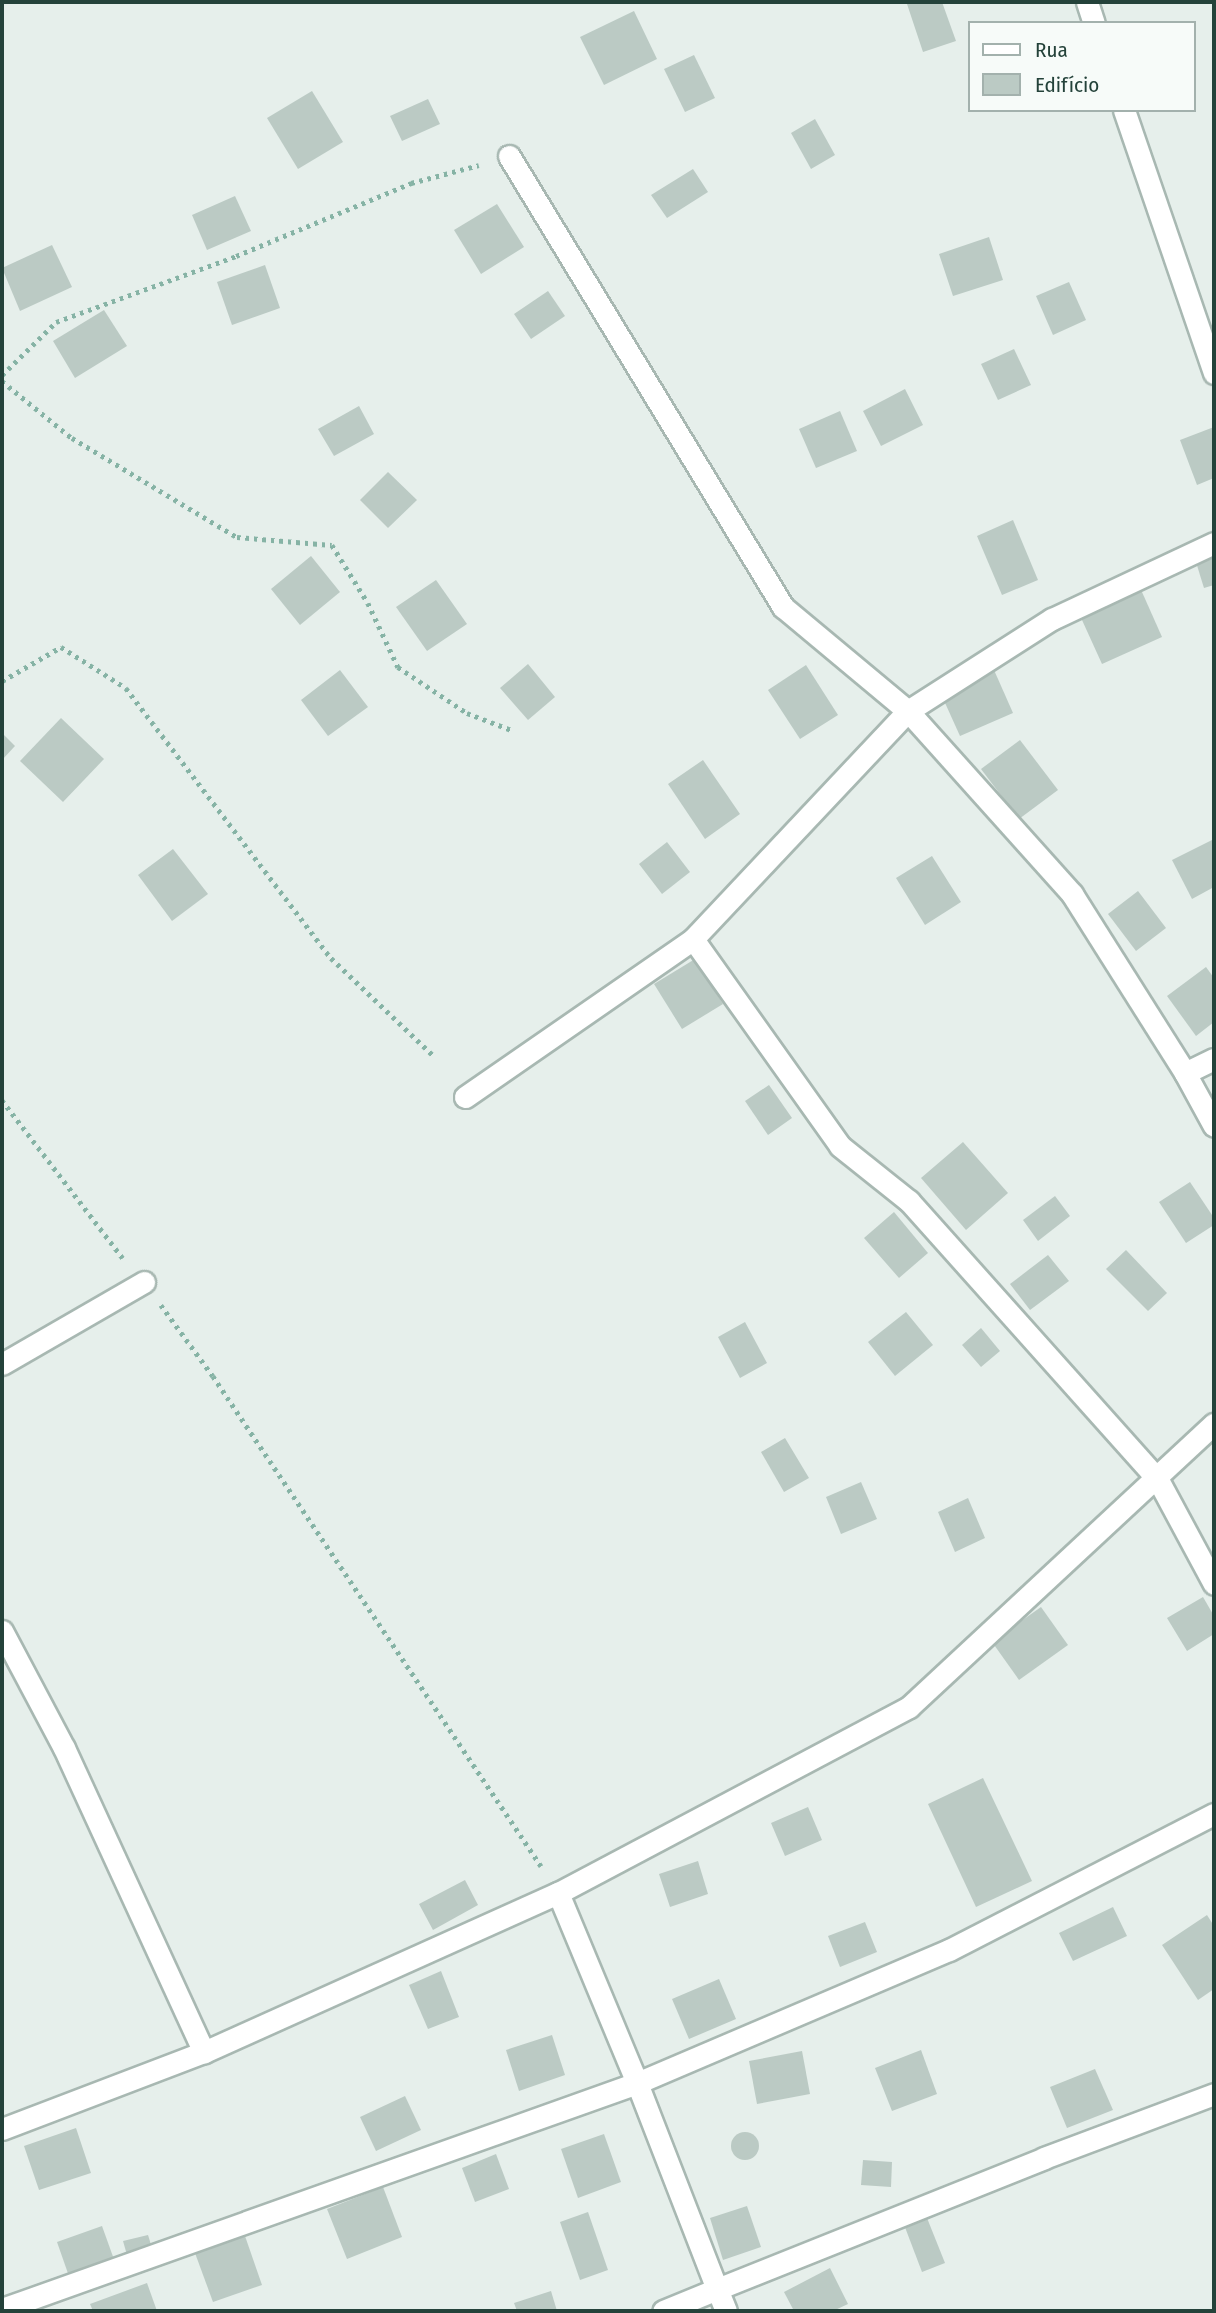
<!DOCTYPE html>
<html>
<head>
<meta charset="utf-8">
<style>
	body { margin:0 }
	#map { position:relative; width:1216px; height:2313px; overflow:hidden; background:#e6efeb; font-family:"Fira Sans Condensed",sans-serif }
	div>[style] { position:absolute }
	.building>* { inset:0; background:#bbcac4 }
	.round { border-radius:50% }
	.path>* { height:4.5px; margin-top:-2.25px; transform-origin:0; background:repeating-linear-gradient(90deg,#86b3a5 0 3.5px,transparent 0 8.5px) }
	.roads { filter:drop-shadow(2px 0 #a8b8b2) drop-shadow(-2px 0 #a8b8b2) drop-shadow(0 2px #a8b8b2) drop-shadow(0 -2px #a8b8b2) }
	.minor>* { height:21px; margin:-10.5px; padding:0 10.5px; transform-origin:10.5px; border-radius:10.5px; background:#fff }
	span { translate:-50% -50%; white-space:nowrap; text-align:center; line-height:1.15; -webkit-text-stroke:6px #f7fbf9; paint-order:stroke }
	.frame { position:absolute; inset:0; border:4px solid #24423a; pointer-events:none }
	.legend { position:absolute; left:968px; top:21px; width:228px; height:91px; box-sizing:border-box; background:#f7fbf9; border:2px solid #a3b1ad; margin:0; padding:9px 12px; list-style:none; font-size:21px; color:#24423a }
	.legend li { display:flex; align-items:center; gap:14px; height:35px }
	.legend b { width:35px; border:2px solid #a3b1ad }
</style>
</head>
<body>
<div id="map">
	<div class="building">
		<i style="clip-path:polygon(913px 2px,942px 2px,956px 41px,923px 52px,907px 4px)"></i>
		<i style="clip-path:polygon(634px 11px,657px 59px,604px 85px,580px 37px)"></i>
		<i style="clip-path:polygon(694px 55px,715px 98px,685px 112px,664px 69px)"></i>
		<i style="clip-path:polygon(312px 91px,343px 142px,298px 169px,267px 118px)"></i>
		<i style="clip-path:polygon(428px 99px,440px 124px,402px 141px,390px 116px)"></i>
		<i style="clip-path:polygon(815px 119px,835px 155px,811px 169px,791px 133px)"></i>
		<i style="clip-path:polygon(693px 169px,708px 192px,667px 218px,651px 195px)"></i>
		<i style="clip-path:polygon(235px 196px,251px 231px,207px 250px,192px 215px)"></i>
		<i style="clip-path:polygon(497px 204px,524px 247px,481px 274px,454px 230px)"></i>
		<i style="clip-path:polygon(989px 237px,1003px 280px,953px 296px,939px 254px)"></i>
		<i style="clip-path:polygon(52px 245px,72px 287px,20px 311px,2px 268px)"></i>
		<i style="clip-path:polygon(265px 265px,280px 308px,232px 325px,217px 282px)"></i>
		<i style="clip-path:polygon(1069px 282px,1086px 320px,1053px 335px,1036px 296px)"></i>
		<i style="clip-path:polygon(548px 291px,565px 316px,531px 339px,514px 314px)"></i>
		<i style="clip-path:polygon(104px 310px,127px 346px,75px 378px,53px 341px)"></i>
		<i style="clip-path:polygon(1014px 349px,1031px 385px,998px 400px,981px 364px)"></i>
		<i style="clip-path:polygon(905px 389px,923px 425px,881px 446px,863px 411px)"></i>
		<i style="clip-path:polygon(359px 406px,374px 434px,334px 456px,318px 429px)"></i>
		<i style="clip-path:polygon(840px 411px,857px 451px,816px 468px,799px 429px)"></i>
		<i style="clip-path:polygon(1214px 427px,1214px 478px,1197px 485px,1180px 440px)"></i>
		<i style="clip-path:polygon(388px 472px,417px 500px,388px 528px,360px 500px)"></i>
		<i style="clip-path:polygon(1013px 520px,1038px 580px,1002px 595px,977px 536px)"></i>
		<i style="clip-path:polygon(1214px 552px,1214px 585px,1204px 588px,1195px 559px)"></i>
		<i style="clip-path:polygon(311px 556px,340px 592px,300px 625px,271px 589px)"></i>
		<i style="clip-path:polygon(436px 580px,467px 624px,427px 651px,396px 607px)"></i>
		<i style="clip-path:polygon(1138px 583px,1162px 637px,1102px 664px,1077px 609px)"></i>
		<i style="clip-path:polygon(528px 664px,555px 697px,528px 720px,500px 688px)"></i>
		<i style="clip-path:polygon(806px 665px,838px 715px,800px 739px,768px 690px)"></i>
		<i style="clip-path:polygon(340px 670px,368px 707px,328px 736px,301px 700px)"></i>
		<i style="clip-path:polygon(994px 670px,1013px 713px,960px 736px,941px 694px)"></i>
		<i style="clip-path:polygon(61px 718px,104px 759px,63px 802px,20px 761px)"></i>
		<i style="clip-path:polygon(2px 733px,15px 746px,2px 760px)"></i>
		<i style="clip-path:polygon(1020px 740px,1058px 790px,1019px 819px,981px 769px)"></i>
		<i style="clip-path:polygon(703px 760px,740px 814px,705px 839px,668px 784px)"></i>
		<i style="clip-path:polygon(1214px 839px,1214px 887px,1192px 899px,1172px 860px)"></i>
		<i style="clip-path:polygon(667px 842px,690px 872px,662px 894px,639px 864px)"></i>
		<i style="clip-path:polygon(173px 849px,208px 894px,172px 921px,138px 875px)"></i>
		<i style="clip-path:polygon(932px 856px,961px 902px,925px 925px,896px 878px)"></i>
		<i style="clip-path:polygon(1138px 891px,1166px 928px,1136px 951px,1108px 914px)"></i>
		<i style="clip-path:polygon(695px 959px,723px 1004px,682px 1029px,654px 984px)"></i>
		<i style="clip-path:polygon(1206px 967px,1214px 978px,1214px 1022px,1196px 1036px,1167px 996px)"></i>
		<i style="clip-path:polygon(769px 1085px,792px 1118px,768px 1135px,745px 1101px)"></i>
		<i style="clip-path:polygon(963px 1142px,1008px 1193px,966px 1230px,921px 1178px)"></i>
		<i style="clip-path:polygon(1190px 1182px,1214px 1218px,1214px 1225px,1186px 1243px,1159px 1202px)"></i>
		<i style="clip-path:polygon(1055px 1196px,1070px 1216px,1038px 1241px,1023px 1220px)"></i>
		<i style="clip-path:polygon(894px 1212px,928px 1253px,899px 1278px,864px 1238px)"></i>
		<i style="clip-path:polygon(1126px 1250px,1167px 1293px,1148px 1311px,1106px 1269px)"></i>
		<i style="clip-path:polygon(1048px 1255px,1069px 1281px,1030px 1310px,1010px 1284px)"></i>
		<i style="clip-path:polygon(906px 1312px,933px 1345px,895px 1376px,868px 1342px)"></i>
		<i style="clip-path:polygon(745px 1322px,767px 1363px,740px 1378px,718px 1337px)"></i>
		<i style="clip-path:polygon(981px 1328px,1000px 1351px,981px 1367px,962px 1345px)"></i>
		<i style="clip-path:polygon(785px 1438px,809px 1478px,784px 1492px,761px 1452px)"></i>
		<i style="clip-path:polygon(861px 1482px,877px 1519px,841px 1534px,826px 1497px)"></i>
		<i style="clip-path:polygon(968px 1498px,985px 1538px,955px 1552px,938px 1512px)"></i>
		<i style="clip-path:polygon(1203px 1597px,1214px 1616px,1214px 1634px,1187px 1651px,1167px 1618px)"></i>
		<i style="clip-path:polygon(1041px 1607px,1068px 1645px,1019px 1680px,992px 1642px)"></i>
		<i style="clip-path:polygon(983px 1778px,1032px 1881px,976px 1907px,928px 1804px)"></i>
		<i style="clip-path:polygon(808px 1807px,822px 1840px,785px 1856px,771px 1823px)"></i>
		<i style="clip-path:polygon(698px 1861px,708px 1894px,670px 1907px,659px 1874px)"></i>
		<i style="clip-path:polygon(465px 1880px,478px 1905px,433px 1930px,419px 1904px)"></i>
		<i style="clip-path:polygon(1113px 1907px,1127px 1936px,1073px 1961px,1059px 1933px)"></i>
		<i style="clip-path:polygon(1207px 1915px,1214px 1926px,1214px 1989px,1198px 2000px,1162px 1945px)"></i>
		<i style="clip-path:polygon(865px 1922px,877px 1952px,840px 1967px,828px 1936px)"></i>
		<i style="clip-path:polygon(441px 1971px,459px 2017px,428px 2029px,409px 1985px)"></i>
		<i style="clip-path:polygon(719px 1979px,736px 2019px,689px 2039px,672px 1999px)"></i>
		<i style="clip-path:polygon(552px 2035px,565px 2075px,519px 2091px,506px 2050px)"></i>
		<i style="clip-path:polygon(921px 2050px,937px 2094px,892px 2111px,875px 2068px)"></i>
		<i style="clip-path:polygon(802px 2051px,810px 2094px,757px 2104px,749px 2061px)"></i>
		<i style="clip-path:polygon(1095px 2069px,1113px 2110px,1067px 2128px,1050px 2087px)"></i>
		<i style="clip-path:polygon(405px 2096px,421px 2130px,376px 2151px,360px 2117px)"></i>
		<i style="clip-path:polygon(76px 2128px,91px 2173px,39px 2190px,24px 2146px)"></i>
		<i class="round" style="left:731px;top:2132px;width:28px;height:28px"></i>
		<i style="clip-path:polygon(604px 2134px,621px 2182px,578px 2198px,561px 2149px)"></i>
		<i style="clip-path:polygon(496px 2154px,509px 2189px,475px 2202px,462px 2168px)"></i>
		<i style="clip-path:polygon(863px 2160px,892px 2162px,891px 2187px,861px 2185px)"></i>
		<i style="clip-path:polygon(383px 2187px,402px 2237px,347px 2259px,327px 2209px)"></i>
		<i style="clip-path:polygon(747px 2206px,761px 2247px,723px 2260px,710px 2218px)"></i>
		<i style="clip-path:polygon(588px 2212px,608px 2270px,580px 2280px,560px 2222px)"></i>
		<i style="clip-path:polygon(925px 2213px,945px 2263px,922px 2272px,903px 2222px)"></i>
		<i style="clip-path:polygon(102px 2226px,116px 2265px,71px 2282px,57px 2242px)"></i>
		<i style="clip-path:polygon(148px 2235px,152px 2248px,127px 2255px,123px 2241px)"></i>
		<i style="clip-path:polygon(245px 2236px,262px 2285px,213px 2302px,195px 2253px)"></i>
		<i style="clip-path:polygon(830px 2268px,848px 2304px,833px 2311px,794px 2311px,784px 2292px)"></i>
		<i style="clip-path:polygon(147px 2283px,157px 2311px,93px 2311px,90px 2304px)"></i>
		<i style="clip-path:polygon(551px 2291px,557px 2311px,517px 2311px,514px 2303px)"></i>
	</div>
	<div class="path">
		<i style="left:2px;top:375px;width:76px;rotate:-44.5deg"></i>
		<i style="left:56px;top:322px;width:192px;rotate:-20.1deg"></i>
		<i style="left:236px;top:256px;width:190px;rotate:-22.6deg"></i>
		<i style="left:411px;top:183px;width:70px;rotate:-14.8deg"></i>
		<i style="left:2px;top:381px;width:90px;rotate:39.2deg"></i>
		<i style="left:72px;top:438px;width:192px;rotate:31deg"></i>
		<i style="left:237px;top:537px;width:95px;rotate:4.8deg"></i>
		<i style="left:332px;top:545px;width:68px;rotate:58.2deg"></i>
		<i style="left:368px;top:603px;width:71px;rotate:64.9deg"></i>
		<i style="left:398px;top:667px;width:83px;rotate:33.7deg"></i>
		<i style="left:467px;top:713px;width:50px;rotate:21deg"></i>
		<i style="left:2px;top:681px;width:68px;rotate:-30deg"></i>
		<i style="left:61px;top:647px;width:77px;rotate:32.2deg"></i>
		<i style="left:126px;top:688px;width:339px;rotate:52.8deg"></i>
		<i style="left:331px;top:958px;width:142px;rotate:43.6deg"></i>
		<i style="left:2px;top:1100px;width:199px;rotate:52.6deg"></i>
		<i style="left:161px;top:1305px;width:88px;rotate:53.8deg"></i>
		<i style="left:213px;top:1376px;width:590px;rotate:56.2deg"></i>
	</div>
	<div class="roads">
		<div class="minor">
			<i style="left:1087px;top:2px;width:22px;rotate:72deg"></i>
			<i style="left:1124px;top:110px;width:278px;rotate:71.1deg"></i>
			<i style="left:509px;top:156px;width:528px;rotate:58.72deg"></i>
			<i style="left:783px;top:607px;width:163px;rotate:39.8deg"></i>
			<i style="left:908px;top:711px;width:246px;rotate:48.1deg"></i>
			<i style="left:1072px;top:894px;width:212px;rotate:57.7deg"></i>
			<i style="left:1185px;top:1073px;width:60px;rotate:61.3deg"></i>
			<i style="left:693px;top:939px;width:254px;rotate:54.6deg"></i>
			<i style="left:840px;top:1146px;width:88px;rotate:38.6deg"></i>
			<i style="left:909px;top:1201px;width:372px;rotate:48.2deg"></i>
			<i style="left:1157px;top:1478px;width:120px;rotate:61.7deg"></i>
			<i style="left:1185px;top:1073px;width:32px;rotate:-26deg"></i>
			<i style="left:465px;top:1097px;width:277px;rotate:-34.7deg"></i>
			<i style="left:693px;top:939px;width:313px;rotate:-46.7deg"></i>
			<i style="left:908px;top:711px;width:171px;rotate:-32.6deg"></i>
			<i style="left:1052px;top:619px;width:179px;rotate:-25.1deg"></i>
			<i style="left:2px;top:1364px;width:164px;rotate:-30deg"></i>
			<i style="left:2px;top:1631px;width:132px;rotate:62.1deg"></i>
			<i style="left:64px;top:1748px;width:335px;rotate:65.3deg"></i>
			<i style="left:558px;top:1893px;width:206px;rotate:67.4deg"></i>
			<i style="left:637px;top:2083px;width:221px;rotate:68.8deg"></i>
			<i style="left:717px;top:2289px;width:58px;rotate:157.8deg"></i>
			<i style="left:2px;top:2129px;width:216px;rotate:-20.9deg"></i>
			<i style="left:204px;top:2052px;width:388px;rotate:-24.2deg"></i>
			<i style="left:558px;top:1893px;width:397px;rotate:-27.9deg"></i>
			<i style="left:909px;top:1707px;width:416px;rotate:-42.9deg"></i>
			<i style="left:2px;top:2309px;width:674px;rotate:-19.59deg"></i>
			<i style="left:637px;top:2083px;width:339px;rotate:-23.1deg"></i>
			<i style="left:949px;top:1950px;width:298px;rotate:-27.2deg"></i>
			<i style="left:726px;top:2311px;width:24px;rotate:-112deg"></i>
			<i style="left:717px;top:2289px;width:352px;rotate:-21.8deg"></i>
			<i style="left:1044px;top:2158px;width:182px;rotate:-20.6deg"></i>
		</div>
	</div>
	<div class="frame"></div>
	<ul class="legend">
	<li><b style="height:9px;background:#fff"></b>Rua</li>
	<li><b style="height:19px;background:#bbcac4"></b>Edifício</li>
	</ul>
</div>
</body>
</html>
